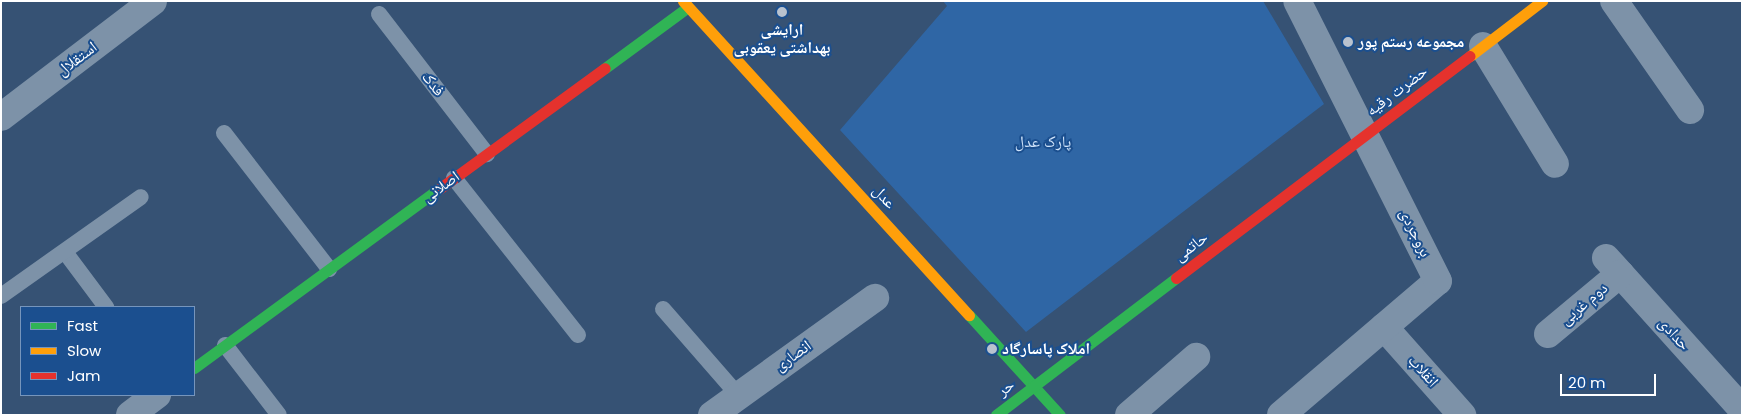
<!DOCTYPE html>
<html>
<head>
<meta charset="utf-8">
<style>
	body { margin:0 }
	#map { position:relative; width:1743px; height:416px; overflow:hidden; background:#365274; font-family:Poppins,"Noto Naskh Arabic",sans-serif }
	div>[style] { position:absolute }
	.green>* { inset:0; background:#2f66a5 }
	.lane>* { height:16px; margin:-8px; padding:0 8px; transform-origin:8px; border-radius:8px; background:#7d92a8 }
	.street>* { height:28px; margin:-14px; padding:0 14px; transform-origin:14px; border-radius:14px; background:#7d92a8 }
	.fast>* { height:11px; margin:-5.5px; padding:0 5.5px; transform-origin:5.5px; border-radius:5.5px; background:#30b455 }
	.slow>* { height:11px; margin:-5.5px; padding:0 5.5px; transform-origin:5.5px; border-radius:5.5px; background:#ff9f0a }
	.jam>* { height:11px; margin:-5.5px; padding:0 5.5px; transform-origin:5.5px; border-radius:5.5px; background:#e5322d }
	.dots>* { width:14px; height:14px; translate:-50% -50%; box-sizing:border-box; border:2px solid #1b4f8f; border-radius:50% }
	span { translate:-50% -50%; white-space:nowrap; text-align:center; line-height:1.15; -webkit-text-stroke:4px #1b4f8f; paint-order:stroke }
	.poi-label { font-size:16px; color:#fff; font-weight:700 }
	.left { translate:0 -50%; text-align:left }
	.street-label { font-size:16px; color:#fff }
	.park-label { font-size:16px; color:#cfe3fa }
	.frame { position:absolute; inset:0; border:2px solid #fff; pointer-events:none }
	.legend { position:absolute; left:20px; top:306px; width:175px; height:90px; box-sizing:border-box; background:#1b4f8f; border:1px solid #7695bc; margin:0; padding:6px 9px; list-style:none; font-size:15px; color:#fff }
	.legend li { display:flex; align-items:center; gap:10px; height:25px }
	.legend b { width:25px; border:1px solid #7695bc }
	.scale { position:absolute; left:1560px; top:374px; width:96px; height:22px; box-sizing:border-box; border:2px solid #fff; border-top:0; padding-left:6px; font-size:15px; line-height:18px; white-space:nowrap; color:#fff; -webkit-text-stroke:4px #1b4f8f; paint-order:stroke }
</style>
</head>
<body>
<div id="map">
	<div class="green">
		<i style="clip-path:polygon(943px 1px,1263px 1px,1324px 104px,1026px 332px,840px 130px,947px 6px)"></i>
	</div>
	<div class="lane">
		<i style="left:379px;top:14px;width:177px;rotate:52.4deg"></i>
		<i style="left:224px;top:133px;width:172px;rotate:52.3deg"></i>
		<i style="left:454px;top:178px;width:200px;rotate:51.7deg"></i>
		<i style="left:65px;top:252px;width:69px;rotate:53.3deg"></i>
		<i style="left:1px;top:296px;width:171px;rotate:-35.3deg"></i>
		<i style="left:663px;top:309px;width:116px;rotate:48.9deg"></i>
		<i style="left:225px;top:345px;width:88px;rotate:52.4deg"></i>
	</div>
	<div class="street">
		<i style="left:1614px;top:1px;width:133px;rotate:55.1deg"></i>
		<i style="left:1483px;top:46px;width:138px;rotate:58.6deg"></i>
		<i style="left:1px;top:117px;width:191px;rotate:-37.3deg"></i>
		<i style="left:1606px;top:258px;width:203px;rotate:48deg"></i>
		<i style="left:1384px;top:327px;width:118px;rotate:48.4deg"></i>
		<i style="left:1548px;top:334px;width:94px;rotate:-39.8deg"></i>
		<i style="left:130px;top:415px;width:34px;rotate:-37deg"></i>
		<i style="left:712px;top:415px;width:201px;rotate:-35.7deg"></i>
		<i style="left:1129px;top:415px;width:89px;rotate:-40.9deg"></i>
		<i style="left:1281px;top:415px;width:206px;rotate:-40.5deg"></i>
		<i style="left:1438px;top:281px;width:313px;rotate:-116.7deg"></i>
	</div>
	<div class="fast">
		<i style="left:605px;top:68px;width:103px;rotate:-36.3deg"></i>
		<i style="left:969px;top:315px;width:135px;rotate:47.7deg"></i>
		<i style="left:194px;top:368px;width:303px;rotate:-36.2deg"></i>
		<i style="left:996px;top:415px;width:226px;rotate:-37.3deg"></i>
	</div>
	<div class="slow">
		<i style="left:683px;top:1px;width:425px;rotate:47.7deg"></i>
		<i style="left:1470px;top:56px;width:91px;rotate:-37.4deg"></i>
	</div>
	<div class="jam">
		<i style="left:439px;top:189px;width:205px;rotate:-36.1deg"></i>
		<i style="left:1176px;top:278px;width:368px;rotate:-37.1deg"></i>
	</div>
	<div class="dots">
		<i style="left:782px;top:12px;background:#b9c2ce"></i>
		<i style="left:1348px;top:42px;background:#b9c2ce"></i>
		<i style="left:992px;top:349px;background:#b9c2ce"></i>
	</div>
	<div class="poi-label">
		<span style="left:782px;top:39px">ارایشی<br>بهداشتی یعقوبی</span>
		<span class="left" style="left:1358px;top:42px">مجموعه رستم پور</span>
		<span class="left" style="left:1002px;top:349px">املاک پاسارگاد</span>
	</div>
	<div class="street-label">
		<span style="left:77px;top:59px;rotate:-37deg">استقلال</span>
		<span style="left:433px;top:84px;rotate:52deg">فدک</span>
		<span style="left:1397px;top:91px;rotate:-37deg">حضرت رقیه</span>
		<span style="left:441px;top:187px;rotate:-36deg">اصلانی</span>
		<span style="left:884px;top:197px;rotate:48deg">عدل</span>
		<span style="left:1415px;top:233px;rotate:64deg">بروجردی</span>
		<span style="left:1191px;top:247px;rotate:-37deg">حاتمی</span>
		<span style="left:1584px;top:304px;rotate:-40deg">دوم غربی</span>
		<span style="left:1674px;top:334px;rotate:48deg">حدادی</span>
		<span style="left:793px;top:356px;rotate:-36deg">انصاری</span>
		<span style="left:1423px;top:371px;rotate:48deg">انقلاب</span>
		<span style="left:1006px;top:388px;rotate:-36deg">حر</span>
	</div>
	<div class="park-label">
		<span style="left:1043px;top:142px">پارک عدل</span>
	</div>
	<div class="frame"></div>
	<ul class="legend">
	<li><b style="height:6px;background:#30b455"></b>Fast</li>
	<li><b style="height:6px;background:#ff9f0a"></b>Slow</li>
	<li><b style="height:6px;background:#e5322d"></b>Jam</li>
	</ul>
	<div class="scale">20 m</div>
</div>
</body>
</html>
